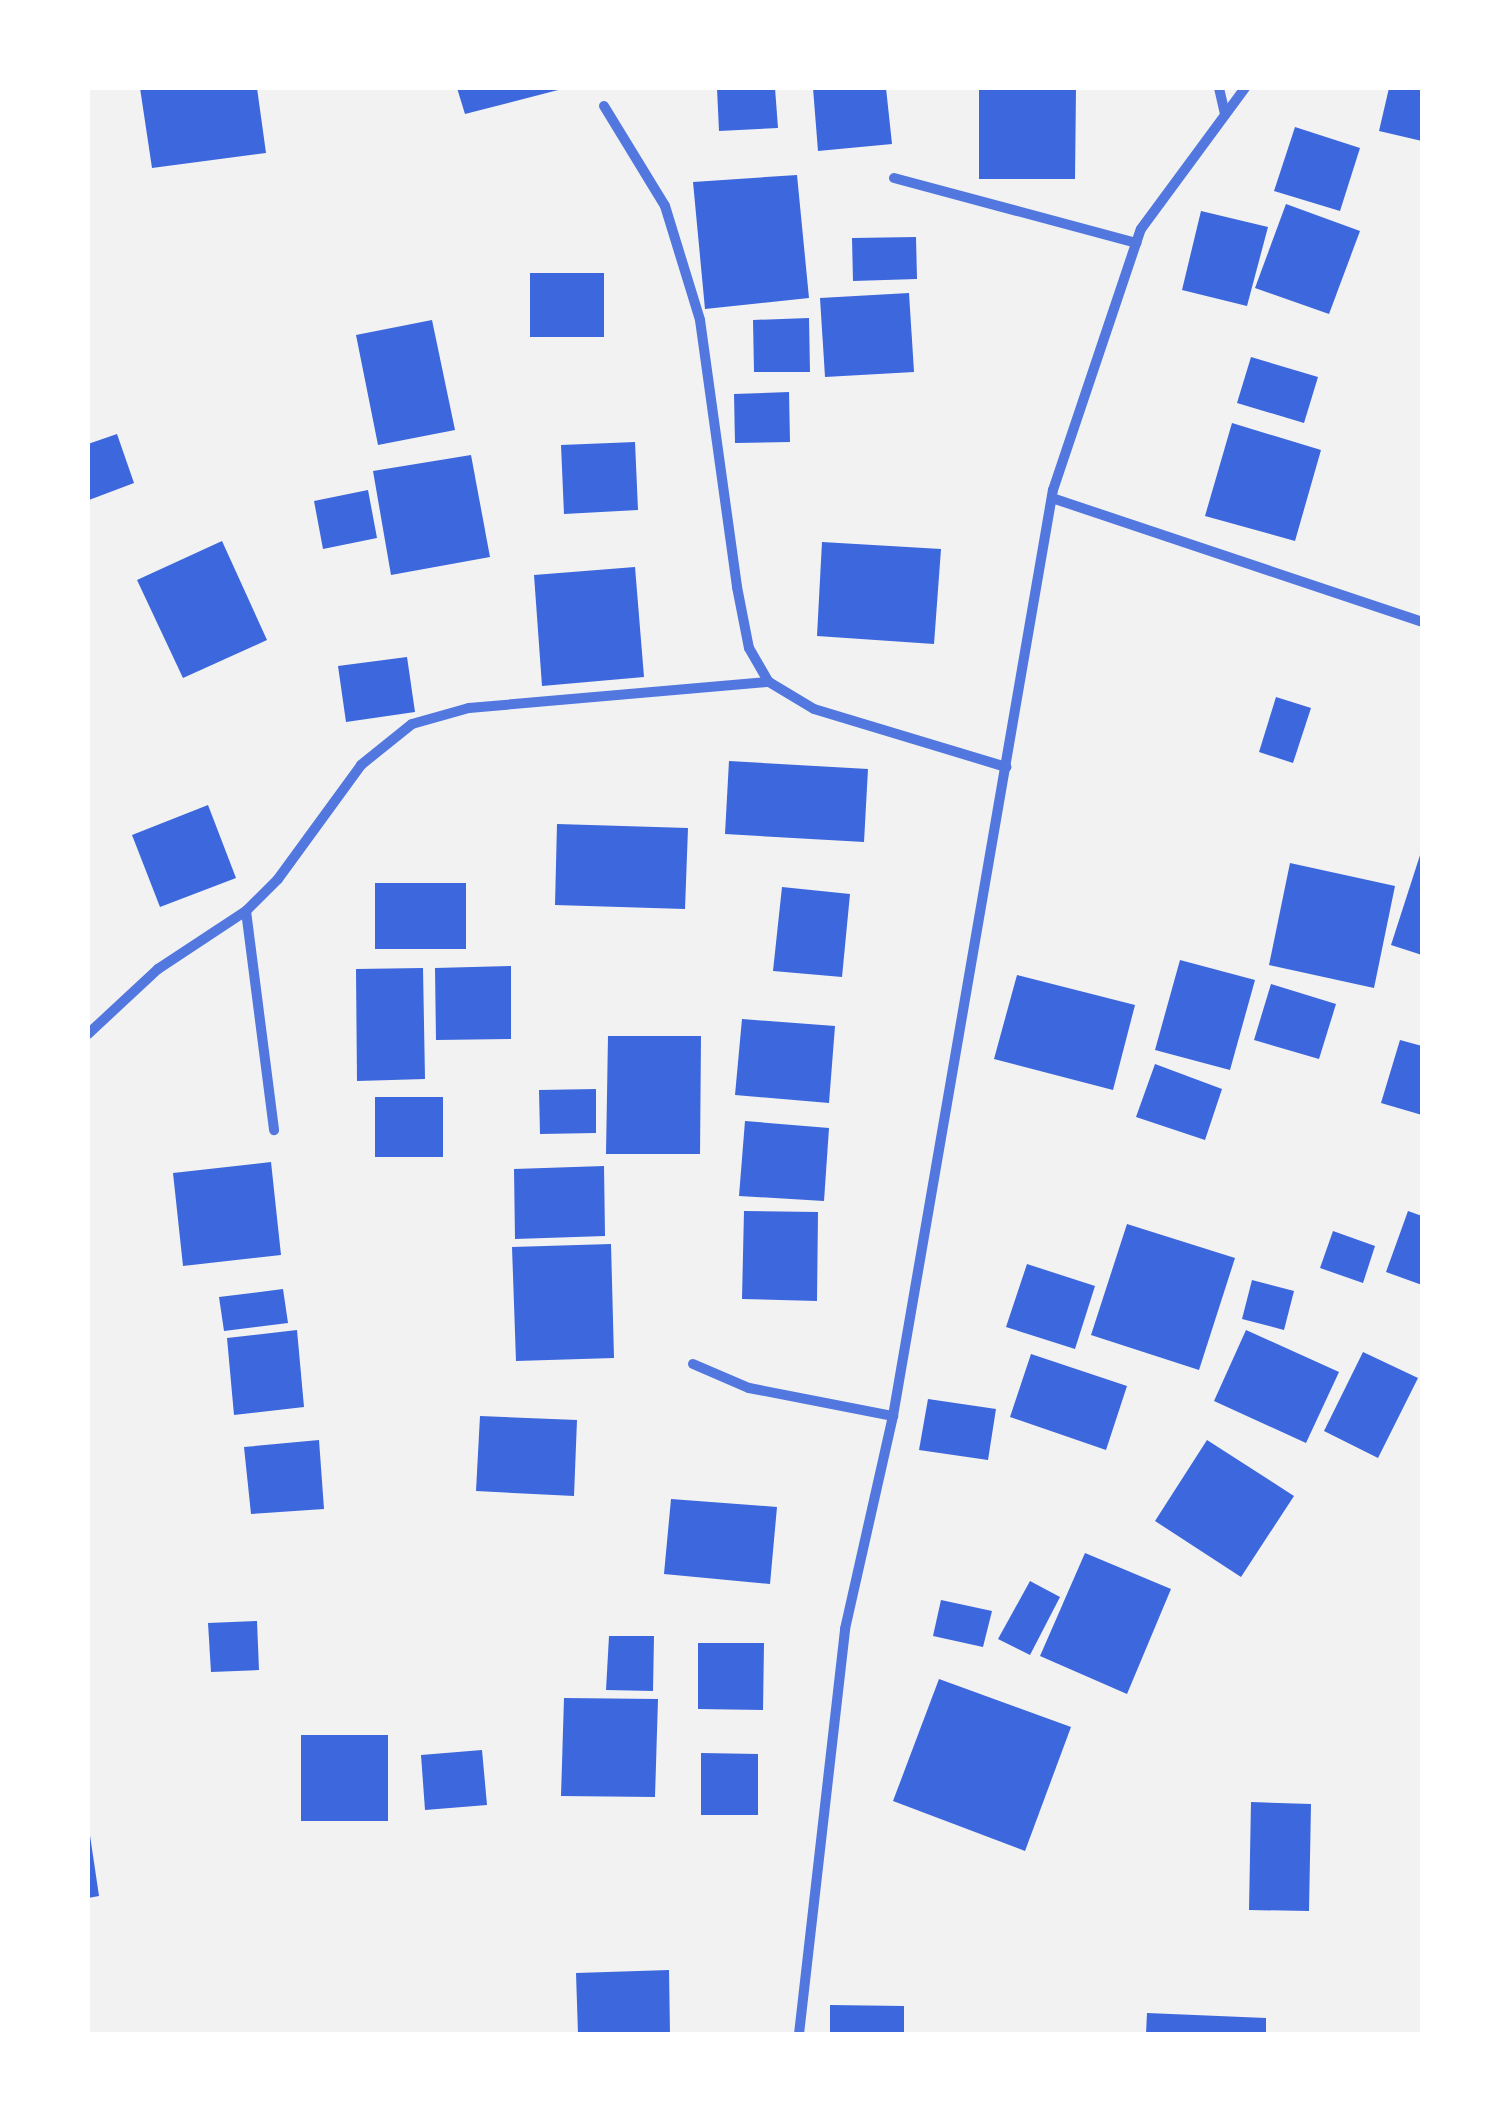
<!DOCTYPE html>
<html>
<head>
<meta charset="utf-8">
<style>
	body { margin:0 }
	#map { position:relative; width:1510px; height:2122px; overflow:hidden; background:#f2f2f2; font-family:"Space Grotesk",sans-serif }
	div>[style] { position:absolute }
	.building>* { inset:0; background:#3d67dc }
	.minor>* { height:10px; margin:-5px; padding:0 5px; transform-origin:5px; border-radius:5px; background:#5277de }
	span { translate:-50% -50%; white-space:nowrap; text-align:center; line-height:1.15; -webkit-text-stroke:9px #fff; paint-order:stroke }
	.frame { position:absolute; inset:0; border:90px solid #fff; pointer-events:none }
</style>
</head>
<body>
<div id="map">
	<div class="building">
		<i style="clip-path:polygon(140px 88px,257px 88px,266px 153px,152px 168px)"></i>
		<i style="clip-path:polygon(457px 88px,562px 88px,562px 89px,465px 114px)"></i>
		<i style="clip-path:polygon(717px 88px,775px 88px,778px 128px,719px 131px)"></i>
		<i style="clip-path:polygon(813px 88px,886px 88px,892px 144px,818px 151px)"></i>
		<i style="clip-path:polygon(979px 88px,1076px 88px,1075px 179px,979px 179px)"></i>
		<i style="clip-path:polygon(1389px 88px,1422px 88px,1422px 141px,1379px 131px)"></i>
		<i style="clip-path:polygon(1295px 127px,1360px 148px,1340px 211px,1274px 191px)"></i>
		<i style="clip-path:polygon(797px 175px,809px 298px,705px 309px,693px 182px)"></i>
		<i style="clip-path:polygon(1286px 204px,1360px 231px,1329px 314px,1255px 288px)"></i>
		<i style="clip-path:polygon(1201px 211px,1268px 227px,1247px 306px,1182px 290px)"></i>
		<i style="clip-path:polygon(916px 237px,917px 279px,853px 281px,852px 238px)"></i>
		<i style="clip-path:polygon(530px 273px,604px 273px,604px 337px,530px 337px)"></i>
		<i style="clip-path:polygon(909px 293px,914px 372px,825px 377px,820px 298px)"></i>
		<i style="clip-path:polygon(809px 318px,810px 372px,754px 372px,753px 320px)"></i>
		<i style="clip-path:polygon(432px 320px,455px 430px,378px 445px,356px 335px)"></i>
		<i style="clip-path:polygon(1251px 357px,1318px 377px,1304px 423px,1237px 403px)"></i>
		<i style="clip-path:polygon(789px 392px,790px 442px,735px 443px,734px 394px)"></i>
		<i style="clip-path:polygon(1232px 423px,1321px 450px,1295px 541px,1205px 516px)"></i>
		<i style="clip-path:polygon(117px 434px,134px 483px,89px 500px,88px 444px)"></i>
		<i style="clip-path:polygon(635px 442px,638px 510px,564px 514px,561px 445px)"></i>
		<i style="clip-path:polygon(471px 455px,490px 557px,391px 575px,373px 471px)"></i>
		<i style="clip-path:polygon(368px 490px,377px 538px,323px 549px,314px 501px)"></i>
		<i style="clip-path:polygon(222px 541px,267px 640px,183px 678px,137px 580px)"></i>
		<i style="clip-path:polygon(822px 542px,941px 549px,934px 644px,817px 636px)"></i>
		<i style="clip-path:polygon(635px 567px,644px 677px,542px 686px,534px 575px)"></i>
		<i style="clip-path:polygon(407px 657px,415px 712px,346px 722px,338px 666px)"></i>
		<i style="clip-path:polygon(1276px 697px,1311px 708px,1293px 763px,1259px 752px)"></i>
		<i style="clip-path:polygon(729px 761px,868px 769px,864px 842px,725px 834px)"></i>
		<i style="clip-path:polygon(208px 805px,236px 878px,160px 907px,132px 835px)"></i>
		<i style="clip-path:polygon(557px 824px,688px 828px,685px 909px,555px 905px)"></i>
		<i style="clip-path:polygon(1422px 849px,1422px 955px,1391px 945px)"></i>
		<i style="clip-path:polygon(1290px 863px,1395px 886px,1374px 988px,1269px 965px)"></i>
		<i style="clip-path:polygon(375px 883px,466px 883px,466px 949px,375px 949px)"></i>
		<i style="clip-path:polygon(782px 887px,850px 894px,842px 977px,773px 971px)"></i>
		<i style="clip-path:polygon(1180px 960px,1255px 980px,1230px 1070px,1155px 1050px)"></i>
		<i style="clip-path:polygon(511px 966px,511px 1039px,436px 1040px,435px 968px)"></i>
		<i style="clip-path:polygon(423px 968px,425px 1079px,357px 1081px,356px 969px)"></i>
		<i style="clip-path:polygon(1017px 975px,1135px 1005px,1113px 1090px,994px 1059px)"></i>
		<i style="clip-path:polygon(1271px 984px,1336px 1004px,1319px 1059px,1254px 1040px)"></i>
		<i style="clip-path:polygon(742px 1019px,835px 1026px,829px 1103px,735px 1095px)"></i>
		<i style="clip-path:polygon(608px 1036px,701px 1036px,700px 1154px,606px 1154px)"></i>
		<i style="clip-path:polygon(1400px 1040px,1422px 1046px,1422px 1115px,1381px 1103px)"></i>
		<i style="clip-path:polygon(1155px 1064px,1222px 1089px,1205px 1140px,1136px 1117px)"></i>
		<i style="clip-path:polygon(596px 1089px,596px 1133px,540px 1134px,539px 1090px)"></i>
		<i style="clip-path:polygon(375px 1097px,443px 1097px,443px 1157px,375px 1157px)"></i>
		<i style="clip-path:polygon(745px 1121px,829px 1128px,824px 1201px,739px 1196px)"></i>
		<i style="clip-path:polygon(271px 1162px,281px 1255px,183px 1266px,173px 1173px)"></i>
		<i style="clip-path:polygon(604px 1166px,605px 1236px,515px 1239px,514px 1169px)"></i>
		<i style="clip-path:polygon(744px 1211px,818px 1212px,817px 1301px,742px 1299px)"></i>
		<i style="clip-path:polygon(1408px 1211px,1422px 1216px,1422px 1285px,1386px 1272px)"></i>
		<i style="clip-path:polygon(1127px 1224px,1235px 1258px,1199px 1370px,1091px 1335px)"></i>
		<i style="clip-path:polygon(1333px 1231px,1375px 1246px,1363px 1283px,1320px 1268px)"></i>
		<i style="clip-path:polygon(611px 1244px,614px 1358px,516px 1361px,512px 1247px)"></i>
		<i style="clip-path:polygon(1027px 1264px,1095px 1286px,1075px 1349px,1006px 1327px)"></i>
		<i style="clip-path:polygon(1252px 1280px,1294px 1291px,1284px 1330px,1242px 1319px)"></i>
		<i style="clip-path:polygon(283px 1289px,288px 1323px,224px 1331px,219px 1297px)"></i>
		<i style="clip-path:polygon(297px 1330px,304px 1407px,234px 1415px,227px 1338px)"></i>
		<i style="clip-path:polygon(1246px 1330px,1339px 1372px,1306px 1443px,1214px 1401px)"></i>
		<i style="clip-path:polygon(1363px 1352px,1418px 1378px,1378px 1458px,1324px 1431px)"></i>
		<i style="clip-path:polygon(1031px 1354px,1127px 1386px,1106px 1450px,1010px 1417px)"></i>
		<i style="clip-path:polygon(928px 1399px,996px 1409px,988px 1460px,919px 1450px)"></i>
		<i style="clip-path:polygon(480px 1416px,577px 1420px,574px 1496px,476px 1491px)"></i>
		<i style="clip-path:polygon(319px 1440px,324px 1509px,251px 1514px,244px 1447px)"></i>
		<i style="clip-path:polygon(1207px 1440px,1294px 1496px,1241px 1577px,1155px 1521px)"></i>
		<i style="clip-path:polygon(671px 1499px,777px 1507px,770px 1584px,664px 1574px)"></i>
		<i style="clip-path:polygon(1085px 1553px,1171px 1589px,1127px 1694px,1040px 1656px)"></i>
		<i style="clip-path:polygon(1030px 1581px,1060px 1597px,1030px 1655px,998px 1639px)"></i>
		<i style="clip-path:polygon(941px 1600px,992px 1611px,983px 1647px,933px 1636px)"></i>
		<i style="clip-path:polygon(257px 1621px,259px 1670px,211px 1672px,208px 1623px)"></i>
		<i style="clip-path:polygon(609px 1636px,654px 1636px,653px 1691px,606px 1690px)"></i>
		<i style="clip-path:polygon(698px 1643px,764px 1643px,763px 1710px,698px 1709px)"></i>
		<i style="clip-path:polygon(939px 1679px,1071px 1727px,1025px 1851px,893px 1801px)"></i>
		<i style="clip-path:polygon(564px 1698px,658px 1699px,655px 1797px,561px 1796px)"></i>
		<i style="clip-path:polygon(301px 1735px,388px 1735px,388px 1821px,301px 1821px)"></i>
		<i style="clip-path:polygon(482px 1750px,487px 1805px,425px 1810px,421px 1755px)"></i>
		<i style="clip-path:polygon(701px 1753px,758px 1754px,758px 1815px,701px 1815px)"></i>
		<i style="clip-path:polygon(1251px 1802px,1311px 1804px,1309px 1911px,1249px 1910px)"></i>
		<i style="clip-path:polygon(88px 1822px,99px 1896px,88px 1898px)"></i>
		<i style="clip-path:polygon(669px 1970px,670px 2034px,578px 2034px,576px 1973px)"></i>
		<i style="clip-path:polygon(830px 2005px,904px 2006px,904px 2034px,830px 2034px)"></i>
		<i style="clip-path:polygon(1147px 2013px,1266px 2018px,1266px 2034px,1146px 2034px)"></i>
	</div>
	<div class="minor">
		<i style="left:1219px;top:88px;width:27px;rotate:77deg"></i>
		<i style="left:604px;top:106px;width:117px;rotate:58.6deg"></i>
		<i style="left:665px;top:206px;width:119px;rotate:72.9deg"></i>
		<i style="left:700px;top:320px;width:270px;rotate:82.1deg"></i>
		<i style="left:737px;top:587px;width:62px;rotate:78.9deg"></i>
		<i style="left:749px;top:648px;width:39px;rotate:60deg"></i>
		<i style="left:769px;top:682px;width:52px;rotate:31deg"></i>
		<i style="left:814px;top:709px;width:201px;rotate:16.8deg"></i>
		<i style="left:894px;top:178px;width:251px;rotate:15deg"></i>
		<i style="left:1052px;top:498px;width:390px;rotate:18.5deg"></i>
		<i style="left:246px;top:911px;width:221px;rotate:82.7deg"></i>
		<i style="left:88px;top:1034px;width:96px;rotate:-42.9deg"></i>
		<i style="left:158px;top:969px;width:105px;rotate:-33.4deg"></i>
		<i style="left:246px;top:911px;width:45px;rotate:-45deg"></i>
		<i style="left:278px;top:879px;width:141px;rotate:-53.9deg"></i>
		<i style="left:361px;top:765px;width:65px;rotate:-38.8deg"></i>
		<i style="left:412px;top:724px;width:59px;rotate:-15.7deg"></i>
		<i style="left:469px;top:708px;width:301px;rotate:-5deg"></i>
		<i style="left:693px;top:1364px;width:61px;rotate:23.2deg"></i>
		<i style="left:749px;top:1388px;width:147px;rotate:11deg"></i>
		<i style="left:799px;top:2034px;width:408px;rotate:-83.5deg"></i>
		<i style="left:845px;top:1629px;width:218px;rotate:-77.3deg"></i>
		<i style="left:893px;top:1416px;width:940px;rotate:-80.2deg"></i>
		<i style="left:1053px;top:490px;width:275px;rotate:-71.4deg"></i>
		<i style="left:1141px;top:229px;width:175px;rotate:-53.6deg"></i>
	</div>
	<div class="frame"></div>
</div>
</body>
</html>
